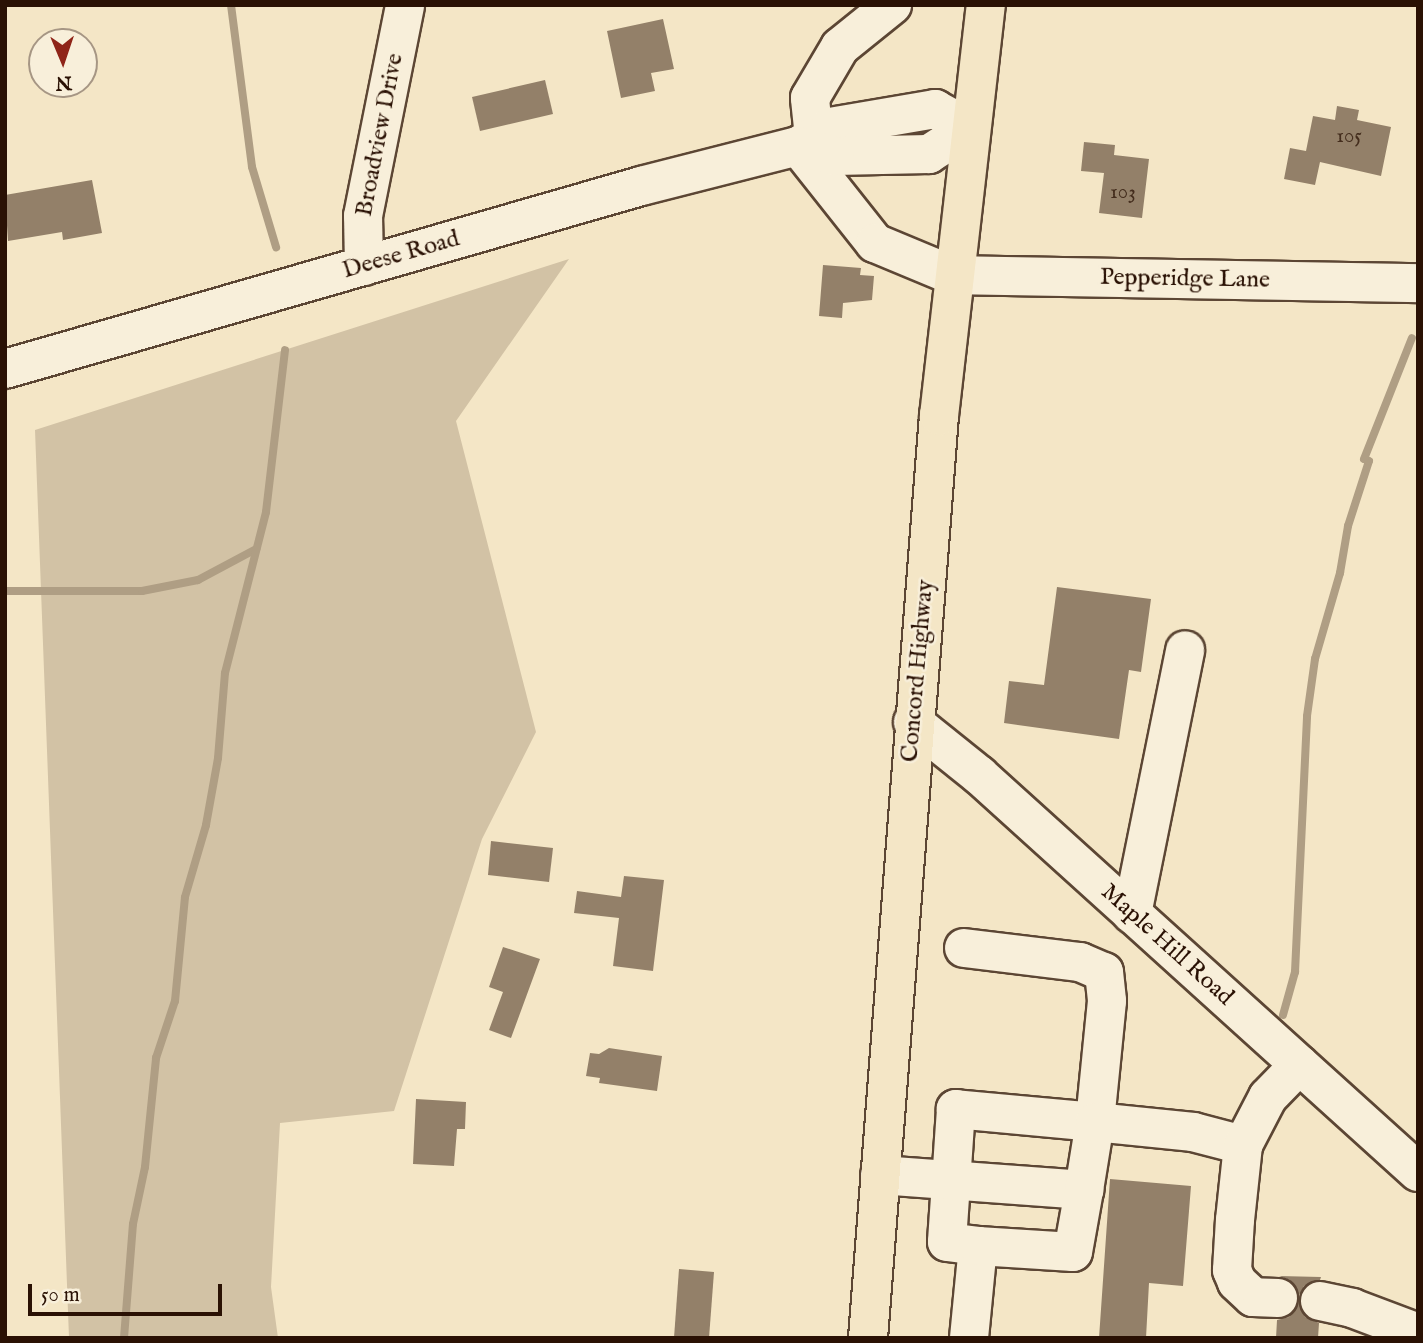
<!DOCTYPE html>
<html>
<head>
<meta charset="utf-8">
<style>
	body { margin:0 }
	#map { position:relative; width:1423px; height:1343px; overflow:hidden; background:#f4e6c6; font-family:"IM FELL English",serif }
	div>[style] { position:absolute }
	.green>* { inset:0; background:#d2c2a5 }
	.stream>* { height:8px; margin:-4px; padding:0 4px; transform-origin:4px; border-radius:4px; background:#af9e84 }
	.building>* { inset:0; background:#938069 }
	.roads { filter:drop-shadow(2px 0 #5c4634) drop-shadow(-2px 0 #5c4634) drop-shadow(0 2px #5c4634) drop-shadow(0 -2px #5c4634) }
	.minor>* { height:38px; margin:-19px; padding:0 19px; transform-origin:19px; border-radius:19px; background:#f8efda }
	.highway>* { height:38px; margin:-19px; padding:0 19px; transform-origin:19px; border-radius:19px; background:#f4e6c6 }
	span { translate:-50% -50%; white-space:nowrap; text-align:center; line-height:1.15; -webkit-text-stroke:5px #f8efda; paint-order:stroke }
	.number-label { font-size:21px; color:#442d1d }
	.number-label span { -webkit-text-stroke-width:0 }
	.street-label { font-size:24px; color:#2a1104 }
	.frame { position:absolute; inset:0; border:7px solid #2a1104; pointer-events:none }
	.north { position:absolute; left:28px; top:28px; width:70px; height:70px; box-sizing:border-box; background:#f8efda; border:2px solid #a69684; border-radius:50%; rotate:178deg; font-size:19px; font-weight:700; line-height:28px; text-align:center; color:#2a1104 }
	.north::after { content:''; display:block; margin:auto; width:24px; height:32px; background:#8f2418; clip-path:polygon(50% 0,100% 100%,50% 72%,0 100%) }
	.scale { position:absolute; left:28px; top:1284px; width:194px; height:32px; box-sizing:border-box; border:4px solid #2a1104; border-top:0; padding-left:9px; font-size:21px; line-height:24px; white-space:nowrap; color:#2a1104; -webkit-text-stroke:5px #f8efda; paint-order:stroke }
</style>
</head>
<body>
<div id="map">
	<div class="green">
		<i style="clip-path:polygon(569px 259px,456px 421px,536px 732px,482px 839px,394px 1111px,280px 1123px,271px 1287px,278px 1338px,69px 1338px,35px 430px)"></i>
	</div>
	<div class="stream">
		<i style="left:231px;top:5px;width:163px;rotate:82.6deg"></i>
		<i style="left:252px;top:167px;width:84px;rotate:73.3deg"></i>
		<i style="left:5px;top:591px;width:137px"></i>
		<i style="left:142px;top:591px;width:57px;rotate:-11.1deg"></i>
		<i style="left:198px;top:580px;width:66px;rotate:-28.1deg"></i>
		<i style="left:1283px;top:1015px;width:45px;rotate:-74.4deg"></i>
		<i style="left:1295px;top:972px;width:256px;rotate:-87.3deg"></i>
		<i style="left:1307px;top:716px;width:58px;rotate:-82deg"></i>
		<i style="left:1315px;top:659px;width:90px;rotate:-73.8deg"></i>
		<i style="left:1340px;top:573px;width:48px;rotate:-80.3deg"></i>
		<i style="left:1348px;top:526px;width:68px;rotate:-72.1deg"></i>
		<i style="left:1369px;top:461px;width:5px;rotate:-158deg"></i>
		<i style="left:1364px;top:459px;width:130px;rotate:-68.4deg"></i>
		<i style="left:124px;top:1338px;width:114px;rotate:-85.5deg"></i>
		<i style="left:133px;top:1224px;width:58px;rotate:-78.1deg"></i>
		<i style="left:145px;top:1167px;width:110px;rotate:-84.2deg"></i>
		<i style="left:156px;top:1058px;width:60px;rotate:-71.6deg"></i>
		<i style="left:175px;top:1001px;width:104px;rotate:-84.5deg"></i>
		<i style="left:185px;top:897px;width:75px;rotate:-73.7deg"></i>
		<i style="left:206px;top:825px;width:68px;rotate:-79.8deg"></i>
		<i style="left:218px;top:758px;width:85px;rotate:-85.3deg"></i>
		<i style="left:225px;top:673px;width:166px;rotate:-75.7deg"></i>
		<i style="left:266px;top:512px;width:163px;rotate:-83.3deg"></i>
	</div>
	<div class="building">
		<i style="clip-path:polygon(663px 19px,674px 69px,651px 73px,655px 91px,621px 98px,607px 31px)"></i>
		<i style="clip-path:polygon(545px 80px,553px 114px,480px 131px,472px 97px)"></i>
		<i style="clip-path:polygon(1337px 106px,1359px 110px,1357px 120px,1391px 127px,1381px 176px,1320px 162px,1315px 185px,1284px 179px,1290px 148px,1306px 151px,1313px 116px,1335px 120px)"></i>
		<i style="clip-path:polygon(1084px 142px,1115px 145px,1114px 155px,1149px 159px,1142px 218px,1099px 213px,1104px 173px,1081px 171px)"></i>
		<i style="clip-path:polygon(92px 180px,102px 233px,63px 240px,62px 232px,8px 241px,5px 195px)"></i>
		<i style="clip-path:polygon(823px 265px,861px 268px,860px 275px,874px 276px,872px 300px,843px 303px,842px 318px,819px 316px)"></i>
		<i style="clip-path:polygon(1057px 587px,1151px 599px,1141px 672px,1129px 670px,1119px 739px,1004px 723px,1009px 681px,1044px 685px)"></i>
		<i style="clip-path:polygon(491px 841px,553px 848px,549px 882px,488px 875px)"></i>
		<i style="clip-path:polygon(624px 876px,664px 880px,653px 971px,613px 966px,619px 918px,574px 913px,577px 891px,621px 897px)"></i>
		<i style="clip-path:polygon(503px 947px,540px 959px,511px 1038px,489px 1030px,503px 992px,489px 987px)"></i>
		<i style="clip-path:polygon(609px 1048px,662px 1056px,657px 1091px,599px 1083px,600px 1078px,586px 1076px,590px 1053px,599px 1054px)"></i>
		<i style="clip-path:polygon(416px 1099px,466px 1102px,465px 1129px,457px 1129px,454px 1166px,413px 1164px)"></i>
		<i style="clip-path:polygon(1110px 1179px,1191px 1186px,1183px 1286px,1149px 1283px,1146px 1338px,1099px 1338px)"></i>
		<i style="clip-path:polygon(679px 1269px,714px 1272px,709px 1338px,674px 1338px)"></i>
		<i style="clip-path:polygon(1279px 1276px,1321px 1277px,1320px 1280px,1304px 1286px,1299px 1295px,1290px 1280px)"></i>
		<i style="clip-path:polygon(1299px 1302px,1305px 1317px,1319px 1323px,1318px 1338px,1276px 1338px,1277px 1320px,1289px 1317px)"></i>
	</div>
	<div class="roads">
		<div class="minor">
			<i style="left:814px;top:137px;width:39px;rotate:-96deg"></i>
			<i style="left:810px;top:98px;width:59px;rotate:-59.5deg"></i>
			<i style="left:840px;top:47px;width:67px;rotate:-38.9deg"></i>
			<i style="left:798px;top:146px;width:124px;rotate:51.6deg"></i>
			<i style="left:875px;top:243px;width:83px;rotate:22.6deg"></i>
			<i style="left:952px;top:275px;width:466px;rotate:1deg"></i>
			<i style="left:364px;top:266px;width:50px;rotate:-91.1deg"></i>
			<i style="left:363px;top:216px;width:215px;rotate:-78.7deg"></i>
			<i style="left:5px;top:369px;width:662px;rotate:-16.05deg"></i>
			<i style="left:641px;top:186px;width:162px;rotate:-14.3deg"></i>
			<i style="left:798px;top:146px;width:37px;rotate:-31deg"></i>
			<i style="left:830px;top:127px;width:107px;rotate:-9.7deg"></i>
			<i style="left:935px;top:109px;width:39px;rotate:29deg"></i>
			<i style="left:969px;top:128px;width:48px;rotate:147deg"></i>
			<i style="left:929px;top:154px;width:94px;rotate:178.8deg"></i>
			<i style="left:835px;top:156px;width:38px;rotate:-165deg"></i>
			<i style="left:913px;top:722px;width:85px;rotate:38.8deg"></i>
			<i style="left:979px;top:775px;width:592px;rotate:42.12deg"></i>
			<i style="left:1132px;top:914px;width:269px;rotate:-78.6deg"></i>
			<i style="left:964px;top:948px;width:117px;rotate:6.9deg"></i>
			<i style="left:1080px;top:962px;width:26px;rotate:23deg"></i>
			<i style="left:1104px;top:972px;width:29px;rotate:84deg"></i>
			<i style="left:1107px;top:1001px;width:122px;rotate:95.7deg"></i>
			<i style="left:1095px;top:1122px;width:140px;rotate:-174.7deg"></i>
			<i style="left:956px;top:1109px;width:133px;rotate:93.9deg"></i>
			<i style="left:947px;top:1242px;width:31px;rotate:7deg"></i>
			<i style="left:978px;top:1246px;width:92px;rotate:95.6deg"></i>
			<i style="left:880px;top:1175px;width:205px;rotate:4.2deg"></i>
			<i style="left:1084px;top:1190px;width:69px;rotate:-80.8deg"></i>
			<i style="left:1095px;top:1122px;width:99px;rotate:5.8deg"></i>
			<i style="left:1193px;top:1132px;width:52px;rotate:14.6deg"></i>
			<i style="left:978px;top:1246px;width:95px;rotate:3.6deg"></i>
			<i style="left:1073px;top:1252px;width:63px;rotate:-79.9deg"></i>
			<i style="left:1278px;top:1298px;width:25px;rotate:-178deg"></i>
			<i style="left:1253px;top:1297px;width:22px;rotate:-137deg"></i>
			<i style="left:1237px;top:1282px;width:13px;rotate:-113deg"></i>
			<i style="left:1232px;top:1270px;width:50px;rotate:-86.6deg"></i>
			<i style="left:1235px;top:1220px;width:75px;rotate:-83.9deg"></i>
			<i style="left:1243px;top:1145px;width:54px;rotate:-62.5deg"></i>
			<i style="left:1268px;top:1097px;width:45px;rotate:-45.9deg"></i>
			<i style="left:1320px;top:1301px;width:33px;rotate:12deg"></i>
			<i style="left:1352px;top:1308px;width:71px;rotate:20.7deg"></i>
		</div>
		<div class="highway">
			<i style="left:868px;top:1338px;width:925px;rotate:-85.6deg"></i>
			<i style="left:939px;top:416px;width:414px;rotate:-83.5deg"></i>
		</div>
	</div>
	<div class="number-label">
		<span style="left:1349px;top:137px">105</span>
		<span style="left:1123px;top:193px">103</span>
	</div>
	<div class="street-label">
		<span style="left:380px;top:135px;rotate:-79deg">Broadview Drive</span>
		<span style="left:401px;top:255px;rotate:-16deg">Deese Road</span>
		<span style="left:1185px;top:279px;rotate:1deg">Pepperidge Lane</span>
		<span style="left:918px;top:671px;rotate:-85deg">Concord Highway</span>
		<span style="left:1167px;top:945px;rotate:42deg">Maple Hill Road</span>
	</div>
	<div class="frame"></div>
	<div class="north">N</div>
	<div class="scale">50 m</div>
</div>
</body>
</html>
